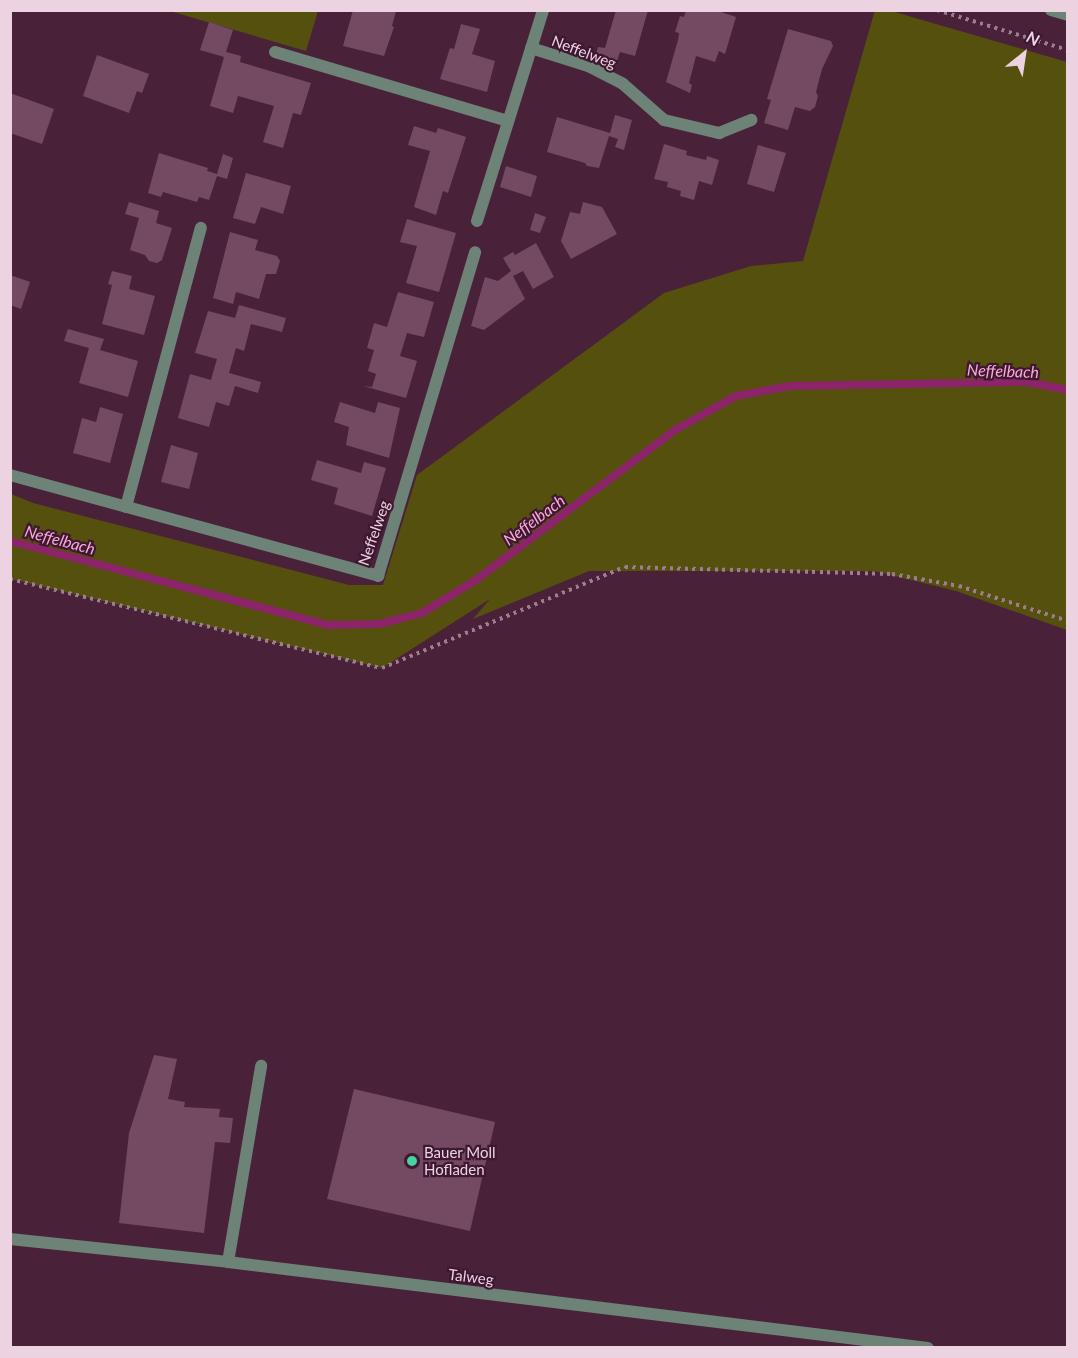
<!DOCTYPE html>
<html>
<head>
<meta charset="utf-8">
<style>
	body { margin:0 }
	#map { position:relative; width:1078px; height:1358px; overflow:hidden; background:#49223a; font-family:Lato,sans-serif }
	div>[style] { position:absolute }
	.green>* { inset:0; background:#56500e }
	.stream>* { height:8px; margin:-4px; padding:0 4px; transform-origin:4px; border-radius:4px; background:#8b2469 }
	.building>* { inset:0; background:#744962 }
	.path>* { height:4px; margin-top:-2px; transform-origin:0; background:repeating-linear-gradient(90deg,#9d7d90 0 3px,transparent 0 7.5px) }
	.service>* { height:12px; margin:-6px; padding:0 6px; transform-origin:6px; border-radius:6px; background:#6d8378 }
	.minor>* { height:12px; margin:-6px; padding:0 6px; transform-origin:6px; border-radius:6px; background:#6d8378 }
	.tertiary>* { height:12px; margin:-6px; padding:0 6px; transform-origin:6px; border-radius:6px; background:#6d8378 }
	.dots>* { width:16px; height:16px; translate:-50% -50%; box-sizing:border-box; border:3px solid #3e1830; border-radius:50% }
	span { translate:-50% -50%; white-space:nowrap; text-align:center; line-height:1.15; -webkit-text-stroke:4.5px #3e1830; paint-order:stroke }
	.street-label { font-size:15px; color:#edd3e1 }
	.poi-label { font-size:15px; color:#edd3e1 }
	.left { translate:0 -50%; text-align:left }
	.water-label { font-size:16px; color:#fbaad9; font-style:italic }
	.frame { position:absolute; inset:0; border:12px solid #edd3e1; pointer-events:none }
	.north { position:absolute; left:994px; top:24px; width:60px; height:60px; -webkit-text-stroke:4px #3e1830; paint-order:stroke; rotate:30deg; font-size:16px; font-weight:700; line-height:24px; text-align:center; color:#edd3e1 }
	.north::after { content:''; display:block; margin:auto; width:21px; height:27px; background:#edd3e1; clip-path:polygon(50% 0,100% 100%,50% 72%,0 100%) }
</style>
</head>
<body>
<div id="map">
	<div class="green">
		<i style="clip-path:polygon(875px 10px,891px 11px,1067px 62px,1067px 630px,956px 591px,875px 571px,589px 571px,473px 619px,490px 599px,382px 668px,11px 579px,11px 494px,33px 503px,349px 585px,383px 585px,417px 475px,664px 293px,751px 266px,803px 261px)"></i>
		<i style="clip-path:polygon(170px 11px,318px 11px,306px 51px)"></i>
	</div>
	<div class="stream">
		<i style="left:10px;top:541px;width:329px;rotate:14.8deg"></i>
		<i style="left:328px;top:625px;width:51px;rotate:-1.1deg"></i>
		<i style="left:379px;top:624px;width:44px;rotate:-14.3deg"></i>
		<i style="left:422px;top:613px;width:63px;rotate:-31.4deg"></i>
		<i style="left:476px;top:580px;width:249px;rotate:-37deg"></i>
		<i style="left:675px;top:430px;width:70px;rotate:-29.1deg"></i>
		<i style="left:736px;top:396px;width:55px;rotate:-10.5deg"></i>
		<i style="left:790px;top:386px;width:237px;rotate:-1deg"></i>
		<i style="left:1027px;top:382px;width:42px;rotate:11deg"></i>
	</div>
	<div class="building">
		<i style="clip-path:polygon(353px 10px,396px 11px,392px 26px,394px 27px,384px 56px,343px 46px)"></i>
		<i style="clip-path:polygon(616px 10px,648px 10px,635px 56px,620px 52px,615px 67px,595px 58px,598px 47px,605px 48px)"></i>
		<i style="clip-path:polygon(686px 10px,715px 10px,736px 17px,725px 54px,719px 51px,715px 62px,696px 56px,689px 83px,692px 85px,690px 93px,666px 82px,678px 40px,679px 33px,675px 32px,680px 16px,684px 17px)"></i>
		<i style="clip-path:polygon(209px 22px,233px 30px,226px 52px,241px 56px,240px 62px,311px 83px,301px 115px,293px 113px,283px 148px,263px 142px,274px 106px,238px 96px,233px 113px,210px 106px,224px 57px,200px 50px)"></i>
		<i style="clip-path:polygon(461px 24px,480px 29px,472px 54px,495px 61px,487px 92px,440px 79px,450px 48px,454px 49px)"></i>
		<i style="clip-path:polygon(788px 29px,831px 41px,833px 46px,822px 69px,816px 92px,818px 96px,815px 107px,810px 111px,795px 107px,788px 130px,764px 123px,771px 100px,767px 99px)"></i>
		<i style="clip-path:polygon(97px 55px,149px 74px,142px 93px,137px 91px,129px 113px,83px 96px)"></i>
		<i style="clip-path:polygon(10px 93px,54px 109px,42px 144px,10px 133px)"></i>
		<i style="clip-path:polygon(615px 115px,632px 120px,624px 150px,615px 147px,618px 139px,609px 136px,599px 168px,587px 166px,585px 163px,547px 152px,557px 117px,610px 133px)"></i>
		<i style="clip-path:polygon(414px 126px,436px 133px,438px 128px,466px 137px,448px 193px,443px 191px,436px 215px,414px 207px,430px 151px,408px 145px)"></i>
		<i style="clip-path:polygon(664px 144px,687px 151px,686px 155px,706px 160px,707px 156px,719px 160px,712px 185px,699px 181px,694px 200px,680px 196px,681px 191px,667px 187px,668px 182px,654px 179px)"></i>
		<i style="clip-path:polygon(758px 145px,786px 153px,774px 192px,747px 184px)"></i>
		<i style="clip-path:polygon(159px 153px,208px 168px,207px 171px,217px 174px,223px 154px,233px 158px,227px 179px,217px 176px,209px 200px,199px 197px,197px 202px,163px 192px,161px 197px,148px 193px)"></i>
		<i style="clip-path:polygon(506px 166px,537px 176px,531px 197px,500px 187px)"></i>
		<i style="clip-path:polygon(246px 173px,291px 186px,283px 214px,261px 207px,255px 224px,233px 218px)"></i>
		<i style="clip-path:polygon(129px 202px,159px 211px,156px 223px,172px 228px,162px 260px,157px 263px,149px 261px,145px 255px,130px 250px,139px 218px,125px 214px)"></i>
		<i style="clip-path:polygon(583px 202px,602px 207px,617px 234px,571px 259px,561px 241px,570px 212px,580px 214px)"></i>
		<i style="clip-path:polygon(535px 213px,546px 217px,540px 233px,530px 230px)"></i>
		<i style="clip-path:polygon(407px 219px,456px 233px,439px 292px,406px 283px,417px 246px,400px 242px)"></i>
		<i style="clip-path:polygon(230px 232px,258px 240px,255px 250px,277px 256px,280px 261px,276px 274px,266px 274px,259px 299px,236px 292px,233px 304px,213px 298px)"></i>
		<i style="clip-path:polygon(536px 243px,554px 277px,533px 289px,523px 271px,513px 276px,525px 299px,484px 330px,471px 326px,485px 277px,498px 281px,511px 271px,503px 258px,513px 252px,515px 255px)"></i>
		<i style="clip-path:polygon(112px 271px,132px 276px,129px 289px,155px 296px,144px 335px,102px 324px,112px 285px,108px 284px)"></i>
		<i style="clip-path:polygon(10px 275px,30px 282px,21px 309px,10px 305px)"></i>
		<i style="clip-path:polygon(398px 292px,434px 302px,424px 337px,407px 333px,404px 343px,400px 356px,417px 361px,406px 398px,363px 386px,372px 387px,376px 374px,368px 371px,374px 350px,367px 348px,374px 323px,387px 327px)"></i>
		<i style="clip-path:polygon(239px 305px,286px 318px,282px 332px,251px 324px,244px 351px,236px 348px,229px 373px,261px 382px,258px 393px,235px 386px,229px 406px,216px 402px,209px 427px,178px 418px,190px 374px,211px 380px,214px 369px,217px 359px,195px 353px,208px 311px,235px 318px)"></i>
		<i style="clip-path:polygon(68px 329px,104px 339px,100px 350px,138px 361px,128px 397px,79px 383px,89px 348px,64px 341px)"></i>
		<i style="clip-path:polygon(340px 402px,375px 413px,378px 402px,400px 408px,389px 458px,346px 445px,349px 427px,334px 422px)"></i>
		<i style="clip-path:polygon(100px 407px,123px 414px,110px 463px,73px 453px,82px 418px,96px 422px)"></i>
		<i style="clip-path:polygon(171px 445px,198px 453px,189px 489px,161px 482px)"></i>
		<i style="clip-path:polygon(317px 460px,361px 473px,364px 462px,386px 468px,372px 516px,334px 504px,338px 488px,311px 480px)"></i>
		<i style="clip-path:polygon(154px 1055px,177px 1059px,168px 1099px,185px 1102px,184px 1107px,220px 1109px,219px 1117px,233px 1118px,230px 1143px,215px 1142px,204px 1233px,119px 1223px,129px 1133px)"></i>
		<i style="clip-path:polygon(354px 1089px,495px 1122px,470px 1231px,327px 1199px)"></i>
	</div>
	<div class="path">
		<i style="left:937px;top:10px;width:137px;rotate:17deg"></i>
		<i style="left:10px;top:579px;width:382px;rotate:13.5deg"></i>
		<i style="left:382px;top:668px;width:263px;rotate:-22.6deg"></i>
		<i style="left:625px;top:567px;width:267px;rotate:1.5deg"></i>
		<i style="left:892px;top:574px;width:68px;rotate:10.2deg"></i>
		<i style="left:959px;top:586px;width:114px;rotate:17.8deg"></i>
	</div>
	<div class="service">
		<i style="left:275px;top:52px;width:243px;rotate:16.5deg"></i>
		<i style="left:228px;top:1262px;width:199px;rotate:-80.4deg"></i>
	</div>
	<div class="minor">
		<i style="left:531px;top:48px;width:60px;rotate:17.5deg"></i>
		<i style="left:588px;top:66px;width:39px;rotate:27deg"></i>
		<i style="left:623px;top:84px;width:55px;rotate:41.3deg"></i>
		<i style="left:664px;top:120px;width:57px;rotate:13.3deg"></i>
		<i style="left:719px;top:133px;width:35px;rotate:-22deg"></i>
		<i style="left:477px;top:221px;width:221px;rotate:-72.6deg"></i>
		<i style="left:10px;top:475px;width:382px;rotate:15.3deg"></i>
		<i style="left:378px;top:576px;width:338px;rotate:-73.3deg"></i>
		<i style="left:126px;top:507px;width:289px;rotate:-75deg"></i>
		<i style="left:10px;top:1239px;width:219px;rotate:6deg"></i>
		<i style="left:228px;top:1262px;width:705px;rotate:7deg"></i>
	</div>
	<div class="tertiary">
		<i style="left:1051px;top:10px;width:18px;rotate:16deg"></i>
	</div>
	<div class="dots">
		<i style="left:412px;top:1161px;background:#45d49f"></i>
	</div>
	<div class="street-label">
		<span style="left:584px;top:52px;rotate:21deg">Neffelweg</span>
		<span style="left:374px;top:533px;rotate:-71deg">Neffelweg</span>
		<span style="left:471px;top:1277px;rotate:7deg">Talweg</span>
	</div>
	<div class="poi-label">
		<span class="left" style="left:424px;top:1161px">Bauer Moll<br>Hofladen</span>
	</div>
	<div class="water-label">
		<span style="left:1003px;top:371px;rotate:2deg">Neffelbach</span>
		<span style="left:534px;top:520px;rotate:-37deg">Neffelbach</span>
		<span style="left:60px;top:540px;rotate:15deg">Neffelbach</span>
	</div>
	<div class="frame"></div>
	<div class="north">N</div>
</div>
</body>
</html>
